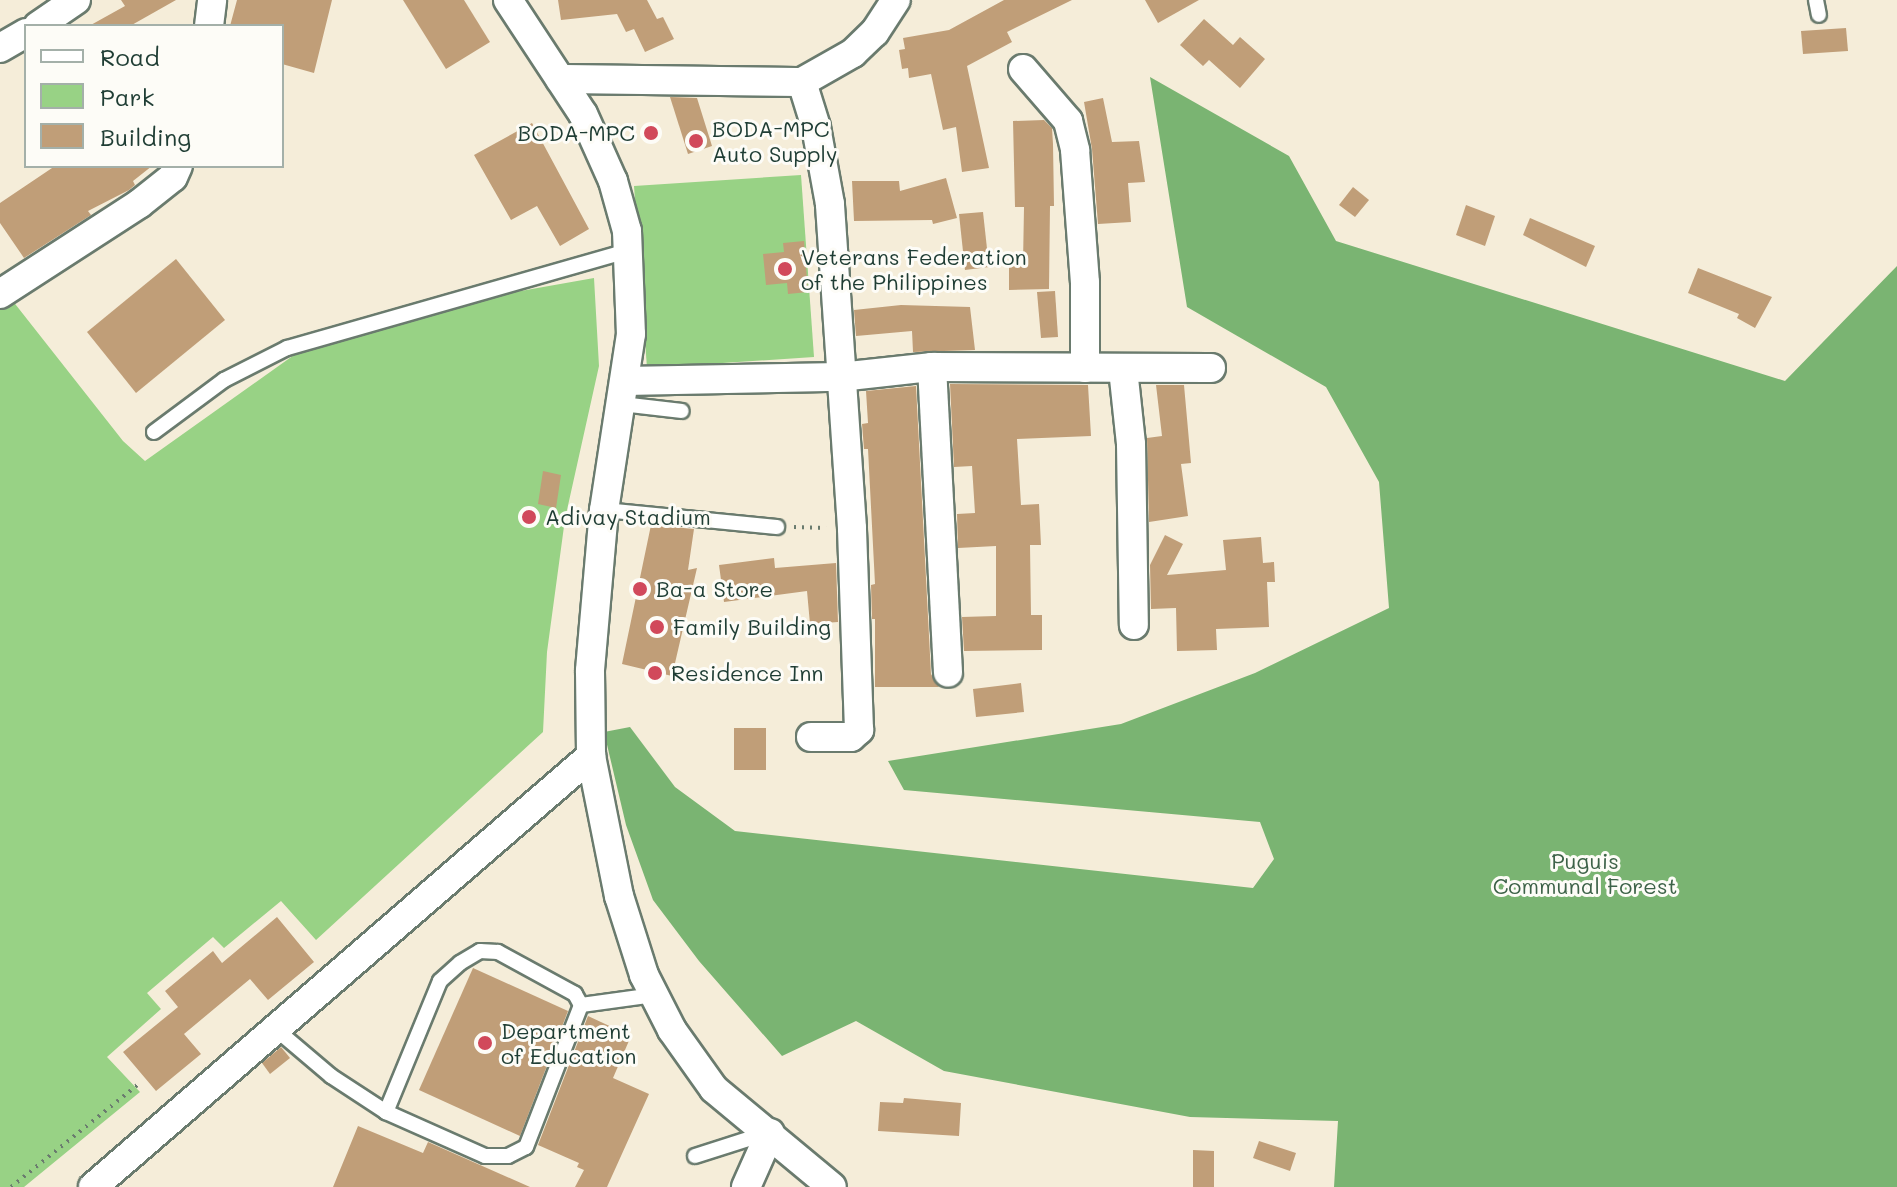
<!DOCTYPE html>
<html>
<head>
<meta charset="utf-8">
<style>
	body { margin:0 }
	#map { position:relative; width:1897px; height:1187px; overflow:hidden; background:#f5edd9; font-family:Mali,sans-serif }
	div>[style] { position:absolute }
	.green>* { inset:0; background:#98d285 }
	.forest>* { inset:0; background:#7ab472 }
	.building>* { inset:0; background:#c09e78 }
	.path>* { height:4px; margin-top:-2px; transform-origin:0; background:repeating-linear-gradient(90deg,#6a7b6e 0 2px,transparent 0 8px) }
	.roads { filter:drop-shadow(2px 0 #6a7b6e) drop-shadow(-2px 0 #6a7b6e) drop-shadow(0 2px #6a7b6e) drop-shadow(0 -2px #6a7b6e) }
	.service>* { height:14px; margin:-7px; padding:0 7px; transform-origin:7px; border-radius:7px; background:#fff }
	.minor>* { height:28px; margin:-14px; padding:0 14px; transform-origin:14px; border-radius:14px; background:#fff }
	.dots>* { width:22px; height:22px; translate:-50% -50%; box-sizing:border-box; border:4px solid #fdfcf7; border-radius:50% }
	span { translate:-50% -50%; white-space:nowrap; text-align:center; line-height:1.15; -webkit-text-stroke:6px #fdfcf7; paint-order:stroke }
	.poi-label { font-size:22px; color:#1f3d34 }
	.left { translate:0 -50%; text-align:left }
	.right { translate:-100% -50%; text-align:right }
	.park-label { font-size:22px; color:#3d6248 }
	.legend { position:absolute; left:24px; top:24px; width:260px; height:144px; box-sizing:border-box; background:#fdfcf7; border:2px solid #a4b0a9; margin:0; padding:10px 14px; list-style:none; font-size:24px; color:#1f3d34 }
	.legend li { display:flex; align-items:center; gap:16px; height:40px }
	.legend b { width:40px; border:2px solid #a4b0a9 }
</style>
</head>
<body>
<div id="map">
	<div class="green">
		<i style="clip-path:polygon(801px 175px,814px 357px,647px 368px,634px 186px)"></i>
		<i style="clip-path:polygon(594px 278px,599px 366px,565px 519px,547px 652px,543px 732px,316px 940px,281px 901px,224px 948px,213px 937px,147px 993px,161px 1009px,107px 1057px,140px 1092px,24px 1187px,0 1187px,0 309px,12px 300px,123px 441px,145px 461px,301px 350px,448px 304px)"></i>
	</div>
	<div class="forest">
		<i style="clip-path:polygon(1150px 77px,1289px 156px,1336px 241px,1785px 381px,1897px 266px,1897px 1187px,1334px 1187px,1338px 1121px,1190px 1117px,944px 1071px,856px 1021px,782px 1056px,699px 961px,653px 900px,626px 825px,604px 732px,630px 727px,675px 787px,735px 831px,1253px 888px,1274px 859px,1260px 822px,904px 790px,888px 761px,1121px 724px,1255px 673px,1389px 608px,1379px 482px,1326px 387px,1187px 307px)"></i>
	</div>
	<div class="building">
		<i style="clip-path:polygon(121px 0,176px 0,130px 26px,89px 26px,125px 6px)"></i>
		<i style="clip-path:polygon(237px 0,332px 0,314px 73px,282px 64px,282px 26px,230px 26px)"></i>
		<i style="clip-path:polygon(403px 0,464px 0,490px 42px,446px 69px)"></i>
		<i style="clip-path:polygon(558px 0,647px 0,657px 19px,663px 17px,674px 39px,645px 52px,634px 29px,626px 32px,617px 14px,561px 20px)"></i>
		<i style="clip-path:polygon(1004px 0,1072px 0,1007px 32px,1012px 42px,967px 66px,989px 168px,962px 172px,956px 127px,943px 130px,931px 74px,909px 78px,908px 68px,902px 69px,899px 50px,905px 49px,903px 38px,949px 30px)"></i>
		<i style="clip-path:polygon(1145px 0,1199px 0,1158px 23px)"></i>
		<i style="clip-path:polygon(1204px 19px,1233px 45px,1240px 37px,1265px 59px,1240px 88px,1209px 60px,1203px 66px,1180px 45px)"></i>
		<i style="clip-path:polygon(1846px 28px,1848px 51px,1803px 54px,1801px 31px)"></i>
		<i style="clip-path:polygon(670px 97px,697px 98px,712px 146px,688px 154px)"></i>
		<i style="clip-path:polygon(1103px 98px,1112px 142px,1139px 141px,1145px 182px,1128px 183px,1131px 222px,1098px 224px,1092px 149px,1084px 102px)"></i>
		<i style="clip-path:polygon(1044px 120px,1052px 128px,1053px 144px,1054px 206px,1050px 206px,1049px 289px,1009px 290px,1009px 264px,1023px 263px,1024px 207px,1015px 207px,1013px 121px)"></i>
		<i style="clip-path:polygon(532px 123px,589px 229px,560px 246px,537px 206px,511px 220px,474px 155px)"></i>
		<i style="clip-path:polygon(55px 166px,152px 166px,133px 181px,135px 185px,129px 190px,88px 211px,91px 215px,24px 258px,0 223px,0 203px)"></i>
		<i style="clip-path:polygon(946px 178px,957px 218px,933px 224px,932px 220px,854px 221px,852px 181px,899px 181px,900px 191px)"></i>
		<i style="clip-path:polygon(1353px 187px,1369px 200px,1355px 217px,1339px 205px)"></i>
		<i style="clip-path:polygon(1466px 205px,1495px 216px,1485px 246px,1456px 235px)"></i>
		<i style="clip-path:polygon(983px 212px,989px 267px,965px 270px,959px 214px)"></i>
		<i style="clip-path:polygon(1530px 218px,1595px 246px,1586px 267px,1523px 235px)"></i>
		<i style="clip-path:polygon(804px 241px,808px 292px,788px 294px,787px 283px,766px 285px,763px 254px,784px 252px,783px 243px)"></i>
		<i style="clip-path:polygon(176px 259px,225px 320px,136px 393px,87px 332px)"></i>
		<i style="clip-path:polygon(1698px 268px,1772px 297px,1755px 328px,1737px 318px,1739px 314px,1688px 293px)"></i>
		<i style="clip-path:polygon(1055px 291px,1058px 337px,1041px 338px,1037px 292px)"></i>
		<i style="clip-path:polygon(901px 305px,970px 307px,975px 350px,913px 352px,912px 331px,856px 336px,854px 310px)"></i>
		<i style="clip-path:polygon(950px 384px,1088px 385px,1091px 436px,1017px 439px,1021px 505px,1039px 504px,1041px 545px,1030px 545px,1031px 615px,1042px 615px,1042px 650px,964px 651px,962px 617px,996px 616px,996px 546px,958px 548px,957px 514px,975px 513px,972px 466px,954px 467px)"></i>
		<i style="clip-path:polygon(1156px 385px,1184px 385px,1191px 463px,1181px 464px,1188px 516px,1149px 522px,1147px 438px,1162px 436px)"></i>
		<i style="clip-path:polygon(916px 386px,931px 674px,939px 687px,875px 687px,875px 619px,872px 619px,871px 585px,875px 584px,868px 449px,864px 449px,862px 424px,868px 423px,866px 391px)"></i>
		<i style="clip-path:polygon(543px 471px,561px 475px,556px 508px,538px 504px)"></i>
		<i style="clip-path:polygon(651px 525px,694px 529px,688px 570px,697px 568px,672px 676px,622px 664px)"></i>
		<i style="clip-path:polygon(1165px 535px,1183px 544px,1167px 575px,1226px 570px,1223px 540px,1261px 537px,1263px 563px,1274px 562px,1275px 582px,1267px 582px,1269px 627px,1216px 629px,1217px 650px,1177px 651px,1176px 608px,1151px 609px,1150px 565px)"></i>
		<i style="clip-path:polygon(774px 558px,775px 568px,836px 563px,838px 622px,810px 624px,807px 591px,724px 602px,719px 565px)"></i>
		<i style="clip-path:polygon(1021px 683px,1024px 712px,976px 717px,973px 689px)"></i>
		<i style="clip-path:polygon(734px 728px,766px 728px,766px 770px,734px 770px)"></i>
		<i style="clip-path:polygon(277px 917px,314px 962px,268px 1000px,250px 979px,184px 1034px,201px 1054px,156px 1091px,123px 1052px,178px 1007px,165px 991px,213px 951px,222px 963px)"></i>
		<i style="clip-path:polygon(473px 968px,568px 1011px,520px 1136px,419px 1090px)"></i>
		<i style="clip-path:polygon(588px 1016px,631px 1036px,613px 1078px,649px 1094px,607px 1187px,575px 1187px,584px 1170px,577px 1167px,579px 1163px,538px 1145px)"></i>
		<i style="clip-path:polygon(281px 1047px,290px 1058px,270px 1074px,262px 1063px)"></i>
		<i style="clip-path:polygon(904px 1098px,961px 1103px,959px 1136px,878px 1131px,880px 1102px,903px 1103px)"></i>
		<i style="clip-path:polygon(358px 1126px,423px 1153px,428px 1142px,530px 1187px,333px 1187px)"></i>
		<i style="clip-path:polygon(1259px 1141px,1296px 1153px,1290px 1171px,1253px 1158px)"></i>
		<i style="clip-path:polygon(1193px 1150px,1214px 1151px,1214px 1187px,1193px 1187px)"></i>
	</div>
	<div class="path">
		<i style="left:794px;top:527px;width:32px;rotate:2deg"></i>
		<i style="left:11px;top:1187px;width:167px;rotate:-38.9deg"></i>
	</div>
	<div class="roads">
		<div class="service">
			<i style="left:1816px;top:0;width:15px;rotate:79deg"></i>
			<i style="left:622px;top:404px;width:60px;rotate:6.7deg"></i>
			<i style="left:154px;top:432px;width:87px;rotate:-36.6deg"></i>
			<i style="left:224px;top:380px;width:71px;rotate:-26.9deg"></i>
			<i style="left:287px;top:348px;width:355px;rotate:-15.9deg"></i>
			<i style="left:604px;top:510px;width:174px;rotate:5.6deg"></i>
			<i style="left:581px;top:1005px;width:74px;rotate:-7.8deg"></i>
			<i style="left:278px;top:1031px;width:70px;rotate:40.3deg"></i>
			<i style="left:331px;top:1076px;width:66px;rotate:33.2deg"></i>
			<i style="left:386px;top:1112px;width:108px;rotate:24deg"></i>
			<i style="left:485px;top:1156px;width:23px"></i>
			<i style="left:508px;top:1156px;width:20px;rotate:-27deg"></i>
			<i style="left:526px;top:1147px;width:152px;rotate:-68.8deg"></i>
			<i style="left:581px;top:1005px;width:13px;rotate:-119deg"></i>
			<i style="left:575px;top:994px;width:88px;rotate:-151.4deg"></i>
			<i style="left:498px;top:952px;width:18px;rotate:-177deg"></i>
			<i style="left:480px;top:951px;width:23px;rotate:149deg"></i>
			<i style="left:460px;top:963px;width:27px;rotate:138deg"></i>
			<i style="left:440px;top:981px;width:142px;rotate:112.4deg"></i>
			<i style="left:695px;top:1156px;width:76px;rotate:-17.7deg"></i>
		</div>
		<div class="minor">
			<i style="left:508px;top:0;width:136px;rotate:56.7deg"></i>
			<i style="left:583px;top:114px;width:73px;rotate:65.9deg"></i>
			<i style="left:613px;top:181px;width:52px;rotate:74.4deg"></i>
			<i style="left:627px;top:231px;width:103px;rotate:87.8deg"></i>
			<i style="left:631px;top:334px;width:178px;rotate:98.7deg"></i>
			<i style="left:604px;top:510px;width:162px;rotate:95deg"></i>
			<i style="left:590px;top:671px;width:85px;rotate:89.3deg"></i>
			<i style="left:591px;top:756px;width:143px;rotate:78.7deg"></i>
			<i style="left:619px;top:896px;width:83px;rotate:72.4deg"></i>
			<i style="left:644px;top:975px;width:62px;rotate:63deg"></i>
			<i style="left:672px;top:1030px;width:72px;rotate:54.6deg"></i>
			<i style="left:714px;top:1089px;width:153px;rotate:39.7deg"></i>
			<i style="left:38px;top:26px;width:46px;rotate:-34.4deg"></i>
			<i style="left:209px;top:26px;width:26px;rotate:-83deg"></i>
			<i style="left:0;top:48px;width:30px;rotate:-30deg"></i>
			<i style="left:1023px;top:69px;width:69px;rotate:49.1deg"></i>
			<i style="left:1068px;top:121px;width:30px;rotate:76deg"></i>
			<i style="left:1075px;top:150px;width:133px;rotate:85.7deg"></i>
			<i style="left:1085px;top:283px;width:85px;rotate:90deg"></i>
			<i style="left:560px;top:79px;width:242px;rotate:0.7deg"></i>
			<i style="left:0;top:294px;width:166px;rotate:-32.9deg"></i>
			<i style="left:139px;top:204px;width:43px;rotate:-38.5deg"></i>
			<i style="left:173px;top:177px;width:12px;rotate:-66deg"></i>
			<i style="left:932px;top:367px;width:306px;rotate:87deg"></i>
			<i style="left:1123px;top:369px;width:75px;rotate:83.9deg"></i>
			<i style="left:1131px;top:444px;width:181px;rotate:89.1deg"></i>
			<i style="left:625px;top:381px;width:215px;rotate:-1.1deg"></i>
			<i style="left:840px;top:377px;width:93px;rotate:-6.2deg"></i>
			<i style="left:932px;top:367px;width:279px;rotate:0.2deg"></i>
			<i style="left:811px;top:737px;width:40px"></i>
			<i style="left:851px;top:737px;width:11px;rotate:-41deg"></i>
			<i style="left:859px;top:730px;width:202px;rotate:-92deg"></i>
			<i style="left:852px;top:528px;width:325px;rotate:-93.9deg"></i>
			<i style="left:830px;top:204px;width:78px;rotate:-100.3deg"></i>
			<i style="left:816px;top:127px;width:47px;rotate:-107.3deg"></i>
			<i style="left:802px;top:82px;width:59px;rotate:-29.6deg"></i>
			<i style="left:853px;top:53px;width:30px;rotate:-44deg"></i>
			<i style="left:875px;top:32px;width:38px;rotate:-57deg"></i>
			<i style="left:93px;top:1187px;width:659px;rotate:-40.87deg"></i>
			<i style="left:746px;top:1187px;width:59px;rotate:-66deg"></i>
		</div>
	</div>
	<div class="dots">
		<i style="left:651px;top:133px;background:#d1495b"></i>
		<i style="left:696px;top:141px;background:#d1495b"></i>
		<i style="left:785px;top:269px;background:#d1495b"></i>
		<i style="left:529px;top:517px;background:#d1495b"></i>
		<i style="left:640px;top:589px;background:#d1495b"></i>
		<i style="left:657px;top:627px;background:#d1495b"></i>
		<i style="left:655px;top:673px;background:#d1495b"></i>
		<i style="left:485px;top:1043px;background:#d1495b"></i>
	</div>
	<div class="poi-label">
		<span class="left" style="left:712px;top:141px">BODA-MPC<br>Auto Supply</span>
		<span class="right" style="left:635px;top:133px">BODA-MPC</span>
		<span class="left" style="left:801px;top:269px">Veterans Federation<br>of the Philippines</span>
		<span class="left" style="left:545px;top:517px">Adivay Stadium</span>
		<span class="left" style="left:656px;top:589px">Ba-a Store</span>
		<span class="left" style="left:673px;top:627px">Family Building</span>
		<span class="left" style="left:671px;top:673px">Residence Inn</span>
		<span class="left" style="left:501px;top:1043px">Department<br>of Education</span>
	</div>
	<div class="park-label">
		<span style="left:1585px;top:873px">Puguis<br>Communal Forest</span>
	</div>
	<ul class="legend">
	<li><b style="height:10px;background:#fff"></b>Road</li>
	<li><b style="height:22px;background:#98d285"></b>Park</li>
	<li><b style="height:22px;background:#c09e78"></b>Building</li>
	</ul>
</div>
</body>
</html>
